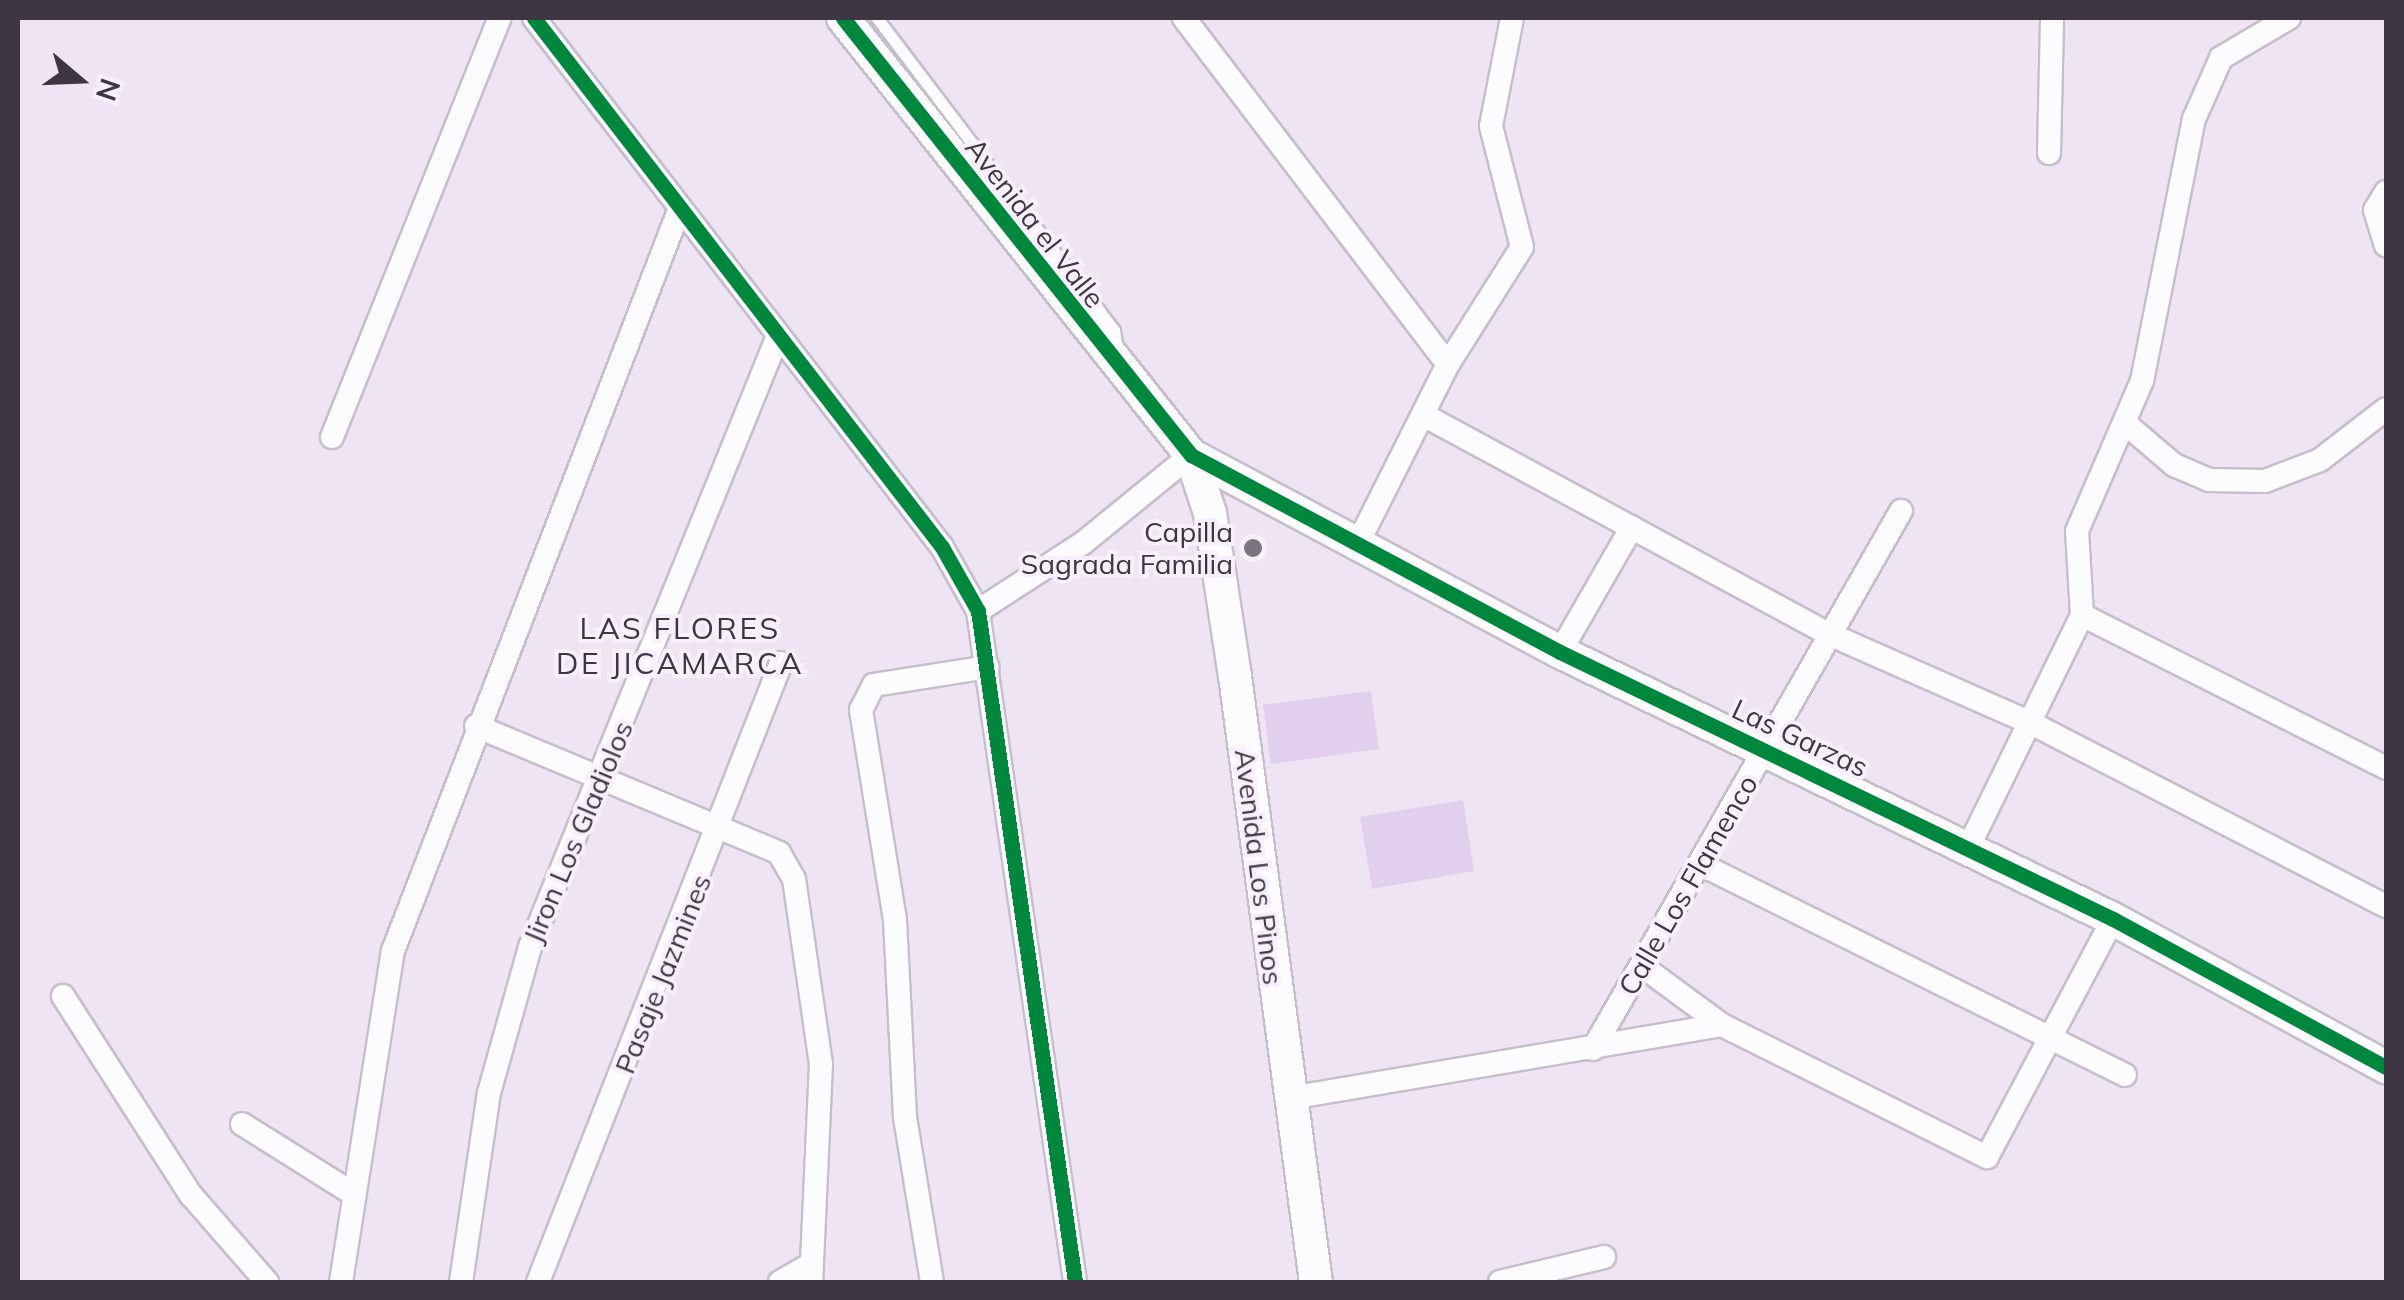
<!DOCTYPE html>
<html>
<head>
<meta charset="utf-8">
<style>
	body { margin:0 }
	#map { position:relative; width:2404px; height:1300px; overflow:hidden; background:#eee4f4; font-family:Mulish,sans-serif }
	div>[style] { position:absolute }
	.green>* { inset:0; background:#e2ceed }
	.roads { filter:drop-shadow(2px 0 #c6bfcb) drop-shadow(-2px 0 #c6bfcb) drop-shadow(0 2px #c6bfcb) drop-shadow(0 -2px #c6bfcb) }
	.lane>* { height:11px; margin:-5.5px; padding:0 5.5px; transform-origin:5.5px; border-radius:5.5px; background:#fcfbfd }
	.street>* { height:22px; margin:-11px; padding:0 11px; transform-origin:11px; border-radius:11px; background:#fcfbfd }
	.secondary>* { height:32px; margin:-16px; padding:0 16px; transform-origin:16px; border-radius:16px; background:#fcfbfd }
	.cycleway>* { height:15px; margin:-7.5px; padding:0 7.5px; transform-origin:7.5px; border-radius:7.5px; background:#00873e }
	.dots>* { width:28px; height:28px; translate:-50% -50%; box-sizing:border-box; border:5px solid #f7effb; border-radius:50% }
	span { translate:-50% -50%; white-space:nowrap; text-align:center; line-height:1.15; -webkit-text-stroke:8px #f7effb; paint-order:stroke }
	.street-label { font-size:28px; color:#3e3642 }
	.poi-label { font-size:28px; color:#3e3642 }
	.right { translate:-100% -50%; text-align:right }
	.neighbourhood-label { font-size:30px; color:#3e3642; letter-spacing:2.5px }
	.frame { position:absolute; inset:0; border:20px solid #3e3642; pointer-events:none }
	.north { position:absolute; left:30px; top:30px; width:100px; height:100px; -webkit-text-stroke:8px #f7effb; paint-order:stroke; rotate:109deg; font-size:28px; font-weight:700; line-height:40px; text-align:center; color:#3e3642 }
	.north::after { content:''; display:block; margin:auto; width:35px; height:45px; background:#3e3642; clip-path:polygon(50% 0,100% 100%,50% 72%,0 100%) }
</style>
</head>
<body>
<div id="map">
	<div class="green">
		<i style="clip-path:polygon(1371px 691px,1379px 749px,1271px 764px,1263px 705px)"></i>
		<i style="clip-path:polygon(1463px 800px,1474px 871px,1372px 889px,1360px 817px)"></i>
	</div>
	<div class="roads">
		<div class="lane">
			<i style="left:877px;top:18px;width:392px;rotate:52.8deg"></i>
			<i style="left:1114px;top:330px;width:18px;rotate:81deg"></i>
		</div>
		<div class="street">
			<i style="left:534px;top:18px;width:668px;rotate:52.36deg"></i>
			<i style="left:942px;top:547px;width:73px;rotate:60.6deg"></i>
			<i style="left:978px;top:611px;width:678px;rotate:81.77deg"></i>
			<i style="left:1184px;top:18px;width:435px;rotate:52.7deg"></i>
			<i style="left:2049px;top:153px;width:135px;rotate:-88.7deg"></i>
			<i style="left:2386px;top:192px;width:21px;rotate:121deg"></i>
			<i style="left:2375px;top:210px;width:37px;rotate:73deg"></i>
			<i style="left:1429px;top:418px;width:455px;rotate:28.4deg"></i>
			<i style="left:1829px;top:634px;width:221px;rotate:23.8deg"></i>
			<i style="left:2031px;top:723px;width:399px;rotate:27.3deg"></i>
			<i style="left:2126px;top:424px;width:63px;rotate:40.5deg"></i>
			<i style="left:2174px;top:465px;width:38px;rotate:23deg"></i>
			<i style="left:2209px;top:480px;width:56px;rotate:1deg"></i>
			<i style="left:2265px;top:481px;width:59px;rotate:-20.9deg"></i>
			<i style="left:2320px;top:460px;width:83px;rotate:-37.7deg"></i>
			<i style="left:332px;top:437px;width:451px;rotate:-68.2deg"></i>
			<i style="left:1358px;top:543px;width:200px;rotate:-63.3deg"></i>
			<i style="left:1448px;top:364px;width:138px;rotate:-57.7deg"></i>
			<i style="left:1522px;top:247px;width:125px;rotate:-104.4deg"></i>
			<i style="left:1491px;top:126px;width:110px;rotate:-79deg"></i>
			<i style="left:978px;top:611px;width:125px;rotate:-32.9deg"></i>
			<i style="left:1083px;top:543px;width:139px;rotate:-39.2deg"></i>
			<i style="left:2082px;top:615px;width:340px;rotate:26.7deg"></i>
			<i style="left:1560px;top:652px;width:144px;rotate:-60.1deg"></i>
			<i style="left:476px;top:726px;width:329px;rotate:22.7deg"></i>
			<i style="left:779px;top:853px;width:30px;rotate:60deg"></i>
			<i style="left:794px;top:879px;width:187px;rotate:81.7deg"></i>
			<i style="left:821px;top:1064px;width:218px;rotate:92.6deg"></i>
			<i style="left:1969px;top:846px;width:257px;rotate:-63.9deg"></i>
			<i style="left:2082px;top:615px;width:84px;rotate:-93.4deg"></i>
			<i style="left:2077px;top:531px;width:163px;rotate:-66.6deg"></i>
			<i style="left:2142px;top:381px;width:267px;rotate:-78.8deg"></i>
			<i style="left:2194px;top:119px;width:67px;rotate:-66.1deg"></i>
			<i style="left:2221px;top:58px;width:79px;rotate:-30.5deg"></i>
			<i style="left:1702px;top:865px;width:472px;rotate:26.4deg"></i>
			<i style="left:1642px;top:966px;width:99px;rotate:36.4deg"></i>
			<i style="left:63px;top:996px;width:237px;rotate:57.3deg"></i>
			<i style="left:191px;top:1195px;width:116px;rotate:48.9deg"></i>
			<i style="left:1593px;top:1049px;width:620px;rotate:-60.21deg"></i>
			<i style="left:1290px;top:1098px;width:438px;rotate:-9.6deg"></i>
			<i style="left:1722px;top:1025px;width:296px;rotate:26.5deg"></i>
			<i style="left:1987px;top:1157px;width:269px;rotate:-62.1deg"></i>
			<i style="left:242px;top:1124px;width:130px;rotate:32.1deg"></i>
			<i style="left:341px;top:1282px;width:335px;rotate:-81.1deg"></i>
			<i style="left:393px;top:951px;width:791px;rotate:-68.88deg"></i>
			<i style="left:461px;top:1282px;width:191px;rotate:-81.6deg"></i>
			<i style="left:489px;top:1093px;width:152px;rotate:-74.3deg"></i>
			<i style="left:530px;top:947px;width:654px;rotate:-67.91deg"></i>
			<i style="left:538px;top:1282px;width:665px;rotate:-68.57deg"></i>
			<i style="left:780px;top:1282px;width:36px;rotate:-30deg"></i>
			<i style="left:932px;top:1282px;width:167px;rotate:-99.3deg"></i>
			<i style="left:905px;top:1117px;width:197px;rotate:-92.9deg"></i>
			<i style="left:895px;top:920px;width:213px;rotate:-99.2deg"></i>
			<i style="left:861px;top:710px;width:28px;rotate:-63deg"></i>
			<i style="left:874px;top:685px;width:115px;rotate:-9deg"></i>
			<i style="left:1500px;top:1282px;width:107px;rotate:-13.5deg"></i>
		</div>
		<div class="secondary">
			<i style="left:843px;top:18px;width:559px;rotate:51.47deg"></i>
			<i style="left:1191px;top:455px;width:418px;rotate:28.1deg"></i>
			<i style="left:1560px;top:652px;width:614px;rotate:25.77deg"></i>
			<i style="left:2113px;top:919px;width:311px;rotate:28.5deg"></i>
			<i style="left:1191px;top:455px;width:61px;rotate:71.9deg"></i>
			<i style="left:1210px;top:513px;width:165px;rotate:81.3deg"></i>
			<i style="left:1235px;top:676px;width:611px;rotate:82.39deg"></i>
		</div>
	</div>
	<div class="cycleway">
		<i style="left:534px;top:18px;width:668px;rotate:52.36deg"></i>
		<i style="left:942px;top:547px;width:73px;rotate:60.6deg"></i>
		<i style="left:978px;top:611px;width:678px;rotate:81.77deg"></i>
		<i style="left:843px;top:18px;width:559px;rotate:51.47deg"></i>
		<i style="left:1191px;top:455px;width:418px;rotate:28.1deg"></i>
		<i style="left:1560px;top:652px;width:614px;rotate:25.77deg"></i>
		<i style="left:2113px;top:919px;width:311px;rotate:28.5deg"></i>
	</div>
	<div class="dots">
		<i style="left:1253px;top:548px;background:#7c7380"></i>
	</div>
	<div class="street-label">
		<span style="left:1035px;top:223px;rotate:52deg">Avenida el Valle</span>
		<span style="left:1800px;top:738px;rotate:25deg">Las Garzas</span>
		<span style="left:578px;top:832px;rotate:-67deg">Jiron Los Gladiolos</span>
		<span style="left:1259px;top:867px;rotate:83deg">Avenida Los Pinos</span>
		<span style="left:1688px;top:885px;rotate:-60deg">Calle Los Flamenco</span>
		<span style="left:663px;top:974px;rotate:-68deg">Pasaje Jazmines</span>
	</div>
	<div class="poi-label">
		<span class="right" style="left:1233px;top:548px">Capilla<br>Sagrada Familia</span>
	</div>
	<div class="neighbourhood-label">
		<span style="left:680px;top:645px">LAS FLORES<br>DE JICAMARCA</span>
	</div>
	<div class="frame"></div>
	<div class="north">N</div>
</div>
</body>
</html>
